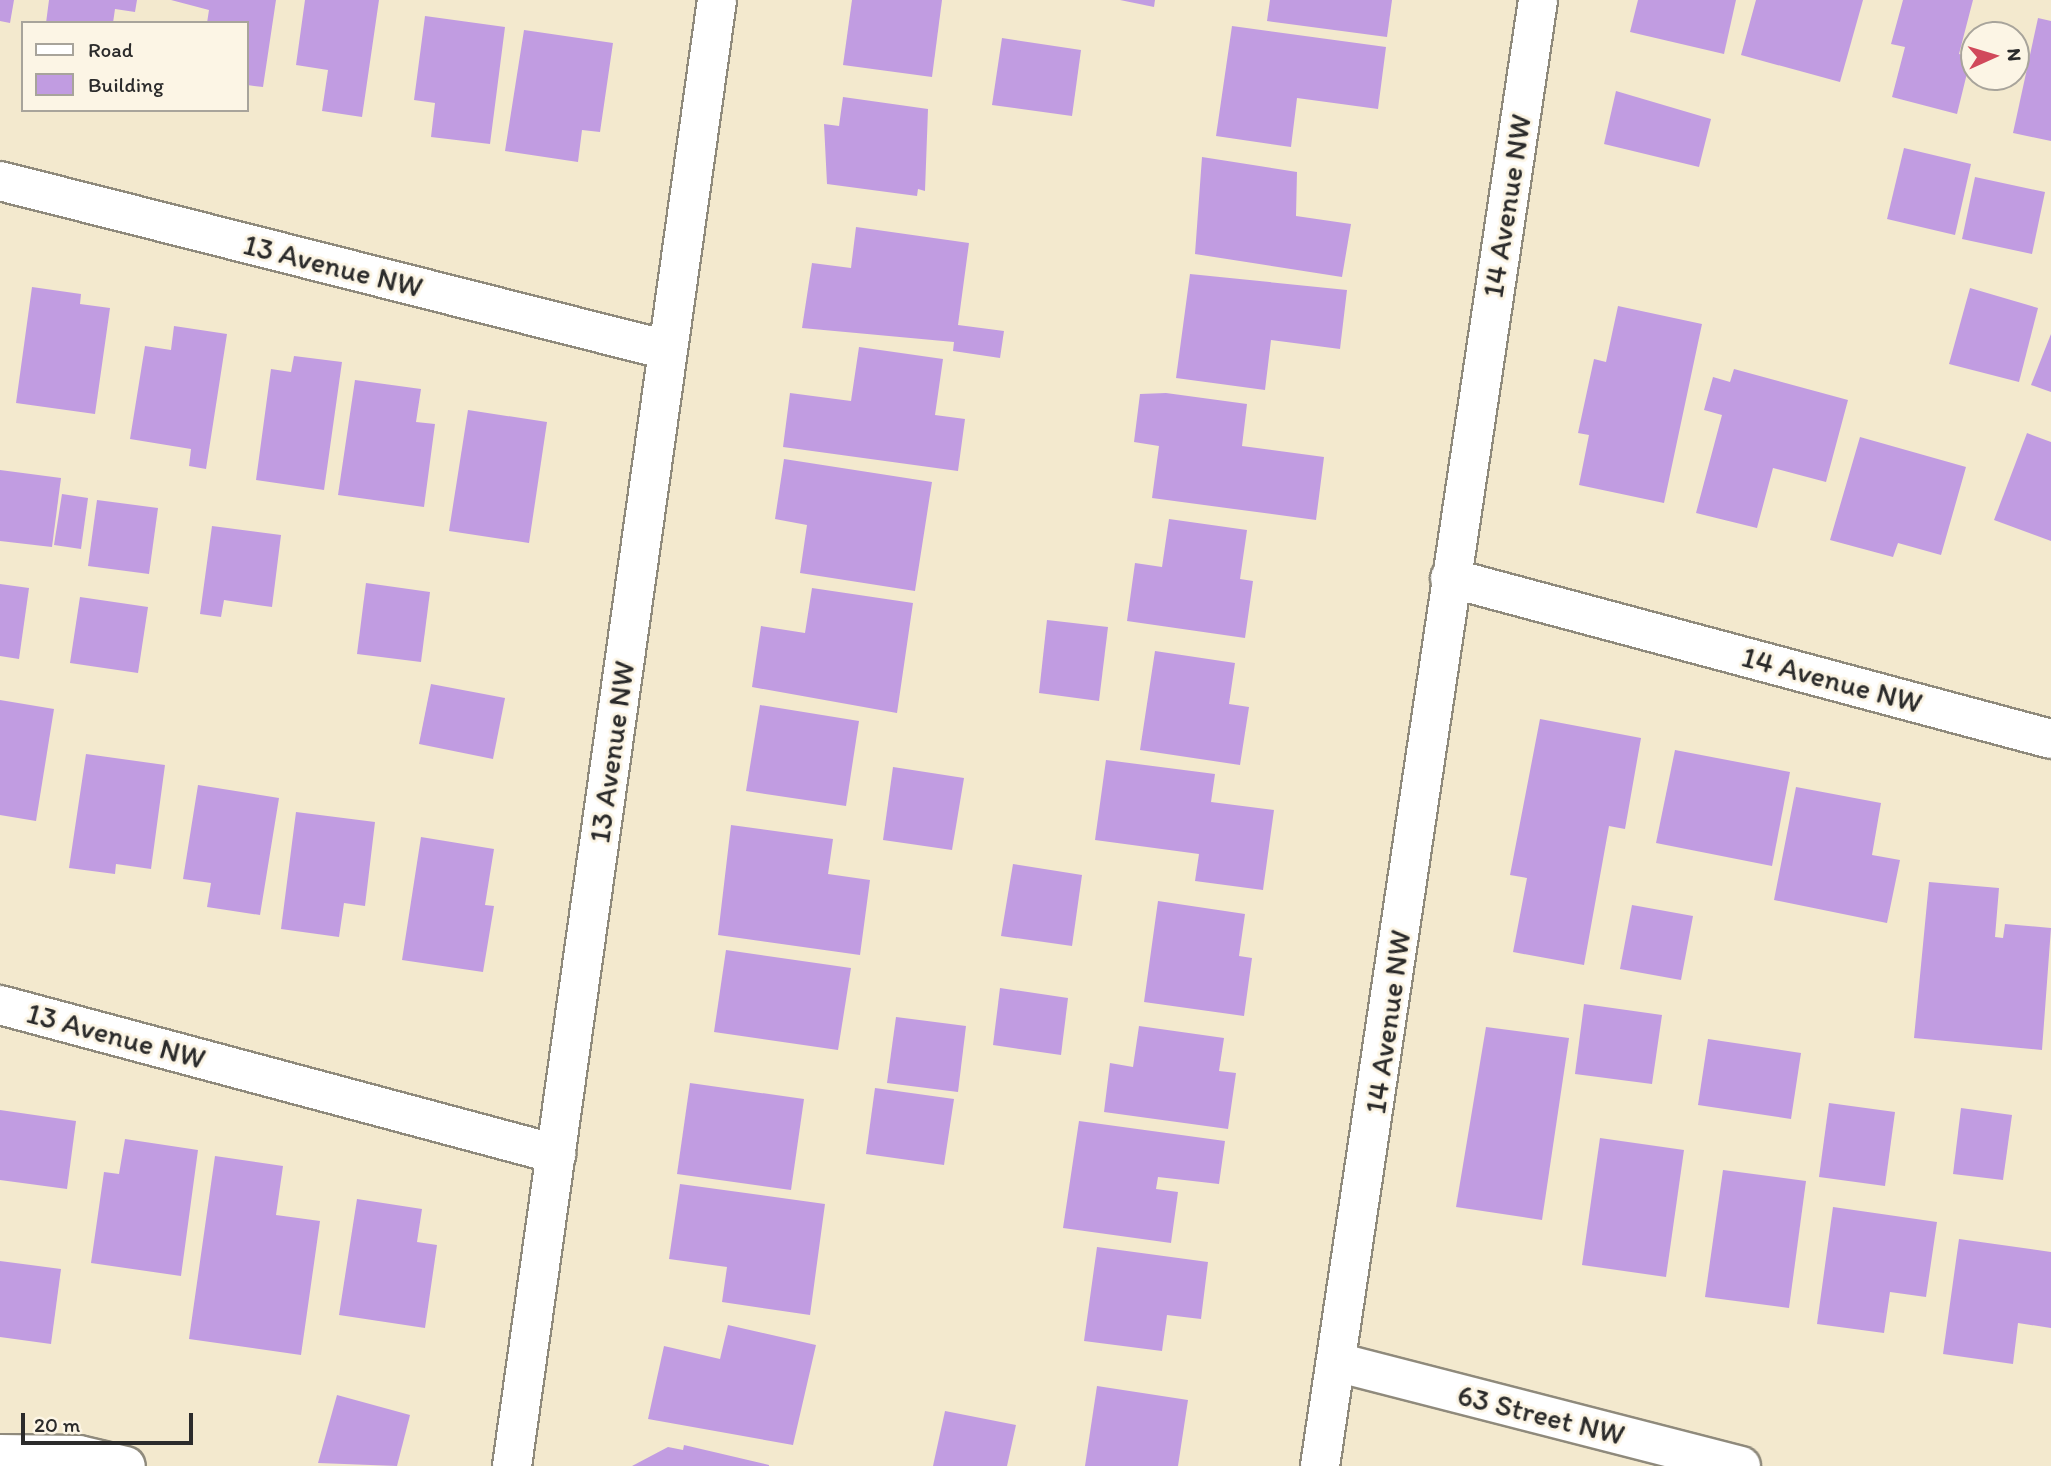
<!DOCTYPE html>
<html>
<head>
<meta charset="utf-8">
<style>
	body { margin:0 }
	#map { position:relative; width:2051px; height:1466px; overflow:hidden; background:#f3e9ce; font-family:Itim,sans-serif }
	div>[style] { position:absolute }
	.building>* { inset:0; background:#c19ce1 }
	.roads { filter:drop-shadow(2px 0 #8f8a7c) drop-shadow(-2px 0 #8f8a7c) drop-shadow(0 2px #8f8a7c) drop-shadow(0 -2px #8f8a7c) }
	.minor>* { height:38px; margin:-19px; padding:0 19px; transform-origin:19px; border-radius:19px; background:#fff }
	span { translate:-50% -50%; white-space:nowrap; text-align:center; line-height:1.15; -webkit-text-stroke:6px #fcf5e5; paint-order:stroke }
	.street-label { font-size:30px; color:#2b2b2b }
	.legend { position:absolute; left:21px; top:21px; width:228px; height:91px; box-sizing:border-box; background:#fcf5e5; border:2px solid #a8a49b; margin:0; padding:9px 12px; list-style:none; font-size:21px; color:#2b2b2b }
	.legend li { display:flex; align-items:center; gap:14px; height:35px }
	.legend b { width:35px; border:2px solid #a8a49b }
	.north { position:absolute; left:1960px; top:21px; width:70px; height:70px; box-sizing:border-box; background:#fcf5e5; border:2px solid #a8a49b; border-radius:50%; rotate:86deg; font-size:19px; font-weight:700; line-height:28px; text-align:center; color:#2b2b2b }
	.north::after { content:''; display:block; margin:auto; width:24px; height:32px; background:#d1495b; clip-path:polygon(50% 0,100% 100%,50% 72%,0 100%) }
	.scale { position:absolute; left:21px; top:1413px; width:172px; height:32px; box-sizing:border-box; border:4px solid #2b2b2b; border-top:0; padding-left:9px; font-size:21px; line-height:24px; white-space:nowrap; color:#2b2b2b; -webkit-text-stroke:5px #fcf5e5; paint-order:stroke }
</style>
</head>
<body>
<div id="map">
	<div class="building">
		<i style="clip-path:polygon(0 0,14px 0,10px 23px,0 21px)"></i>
		<i style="clip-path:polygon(49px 0,137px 0,135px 12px,115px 9px,113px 23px,46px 23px)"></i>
		<i style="clip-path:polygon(171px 0,276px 0,263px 87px,247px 85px,247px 23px,207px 23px,209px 10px)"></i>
		<i style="clip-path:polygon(305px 0,379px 0,362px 117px,322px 111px,328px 70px,296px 65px)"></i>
		<i style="clip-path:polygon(852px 0,942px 0,932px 77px,843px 65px)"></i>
		<i style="clip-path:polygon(1120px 0,1155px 0,1154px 7px)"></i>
		<i style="clip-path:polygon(1270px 0,1392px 0,1387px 37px,1267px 21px)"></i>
		<i style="clip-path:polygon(1638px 0,1736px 0,1724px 54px,1630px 32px)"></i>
		<i style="clip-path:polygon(1756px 0,1863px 0,1840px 82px,1741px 55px)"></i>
		<i style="clip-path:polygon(1903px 0,1973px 0,1959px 54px,1971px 57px,1957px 114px,1892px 97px,1905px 47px,1891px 44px)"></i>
		<i style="clip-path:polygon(425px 16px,505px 27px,490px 144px,431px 137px,435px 103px,414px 100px)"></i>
		<i style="clip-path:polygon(2038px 18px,2051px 21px,2051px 141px,2013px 133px)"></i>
		<i style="clip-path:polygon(1232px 26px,1386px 47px,1378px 109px,1297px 98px,1291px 147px,1216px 136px)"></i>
		<i style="clip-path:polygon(524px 30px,613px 43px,600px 132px,582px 130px,578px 162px,505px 151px)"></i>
		<i style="clip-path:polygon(1002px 38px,1081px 50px,1072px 116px,992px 105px)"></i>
		<i style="clip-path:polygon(1616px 91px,1711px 119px,1699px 167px,1604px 144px)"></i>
		<i style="clip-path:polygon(843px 97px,928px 109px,925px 191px,918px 189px,917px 196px,827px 184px,824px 124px,839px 126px)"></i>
		<i style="clip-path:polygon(1904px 148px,1971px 164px,1955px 235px,1887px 219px)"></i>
		<i style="clip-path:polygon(1202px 157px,1297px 172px,1296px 216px,1351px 224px,1342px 277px,1195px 254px)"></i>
		<i style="clip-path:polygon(1975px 177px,2045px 192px,2032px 254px,1962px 239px)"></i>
		<i style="clip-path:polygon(856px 227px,969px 243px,958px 325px,1004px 331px,1000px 358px,953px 351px,954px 342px,802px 328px,812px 263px,851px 268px)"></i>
		<i style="clip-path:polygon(1190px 274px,1347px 290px,1340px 349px,1271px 340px,1265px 390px,1176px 378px)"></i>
		<i style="clip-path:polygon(32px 287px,81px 294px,80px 304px,110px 308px,95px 414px,16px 403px)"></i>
		<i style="clip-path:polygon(1970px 288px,2038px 308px,2019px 382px,1949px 364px)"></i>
		<i style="clip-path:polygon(1618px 306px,1702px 324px,1664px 503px,1579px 485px,1589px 435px,1578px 433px,1594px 359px,1606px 362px)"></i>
		<i style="clip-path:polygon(174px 326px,227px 334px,206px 469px,189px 466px,191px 449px,130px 439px,145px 346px,171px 350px)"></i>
		<i style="clip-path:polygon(2051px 334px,2051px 392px,2031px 385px)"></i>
		<i style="clip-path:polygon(859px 347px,943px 359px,935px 415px,965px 419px,958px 471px,783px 447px,790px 393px,851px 401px)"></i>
		<i style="clip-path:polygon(294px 356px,342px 362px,324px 490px,256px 480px,271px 369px,291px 372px)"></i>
		<i style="clip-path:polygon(1734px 369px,1848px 400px,1826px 482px,1773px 468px,1757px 528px,1696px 513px,1722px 415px,1704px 410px,1713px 377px,1730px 382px)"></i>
		<i style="clip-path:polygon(355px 380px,421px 389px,416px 422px,435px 424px,424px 507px,338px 495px)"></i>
		<i style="clip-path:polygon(1166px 393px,1247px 404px,1242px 446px,1324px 457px,1316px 520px,1152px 498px,1159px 446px,1134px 442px,1140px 394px)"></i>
		<i style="clip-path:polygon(468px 410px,547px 422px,529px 543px,449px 531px)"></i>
		<i style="clip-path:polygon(2027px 433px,2051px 442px,2051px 541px,1994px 520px)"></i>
		<i style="clip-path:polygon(1860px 437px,1966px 467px,1941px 555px,1898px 543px,1893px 557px,1830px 540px)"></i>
		<i style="clip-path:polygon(784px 459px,932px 482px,915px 591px,800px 573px,807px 525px,775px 519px)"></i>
		<i style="clip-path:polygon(0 470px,61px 478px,52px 547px,0 541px)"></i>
		<i style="clip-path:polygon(62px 494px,88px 498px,81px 549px,54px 545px)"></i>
		<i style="clip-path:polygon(97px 500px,158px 508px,149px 574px,88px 566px)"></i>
		<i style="clip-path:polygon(1169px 519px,1247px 530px,1240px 579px,1253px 581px,1245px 638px,1127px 621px,1135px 563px,1162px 567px)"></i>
		<i style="clip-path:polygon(212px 526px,281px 535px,272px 607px,224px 600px,221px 617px,200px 614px)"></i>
		<i style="clip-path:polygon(366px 583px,430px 592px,421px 662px,357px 654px)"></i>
		<i style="clip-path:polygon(0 584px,29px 588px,19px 659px,0 656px)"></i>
		<i style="clip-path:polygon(812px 588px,913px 603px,897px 713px,752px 687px,761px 626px,805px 633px)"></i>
		<i style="clip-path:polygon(80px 597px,148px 607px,138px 673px,70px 663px)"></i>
		<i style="clip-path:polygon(1047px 620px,1108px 627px,1099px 701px,1039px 693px)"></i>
		<i style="clip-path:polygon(1155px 651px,1235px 663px,1229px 704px,1249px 707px,1240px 765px,1140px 750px)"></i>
		<i style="clip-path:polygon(431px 684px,505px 698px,493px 759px,419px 744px)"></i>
		<i style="clip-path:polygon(0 700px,54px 709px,36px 821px,0 815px)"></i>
		<i style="clip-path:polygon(760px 705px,859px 721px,846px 806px,746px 791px)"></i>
		<i style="clip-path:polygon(1540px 719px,1641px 738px,1625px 829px,1609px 826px,1584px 965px,1513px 952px,1527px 878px,1510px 875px)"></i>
		<i style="clip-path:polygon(1675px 750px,1790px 772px,1772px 866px,1656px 843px)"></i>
		<i style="clip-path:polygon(86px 754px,165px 765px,151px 869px,116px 864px,115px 874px,69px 868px)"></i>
		<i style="clip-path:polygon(1106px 760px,1215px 774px,1211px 802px,1274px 810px,1263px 890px,1195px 881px,1199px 854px,1095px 840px)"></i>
		<i style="clip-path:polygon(893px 767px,964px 778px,952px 850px,883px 840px)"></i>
		<i style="clip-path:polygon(198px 785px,279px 798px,260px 915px,207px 907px,211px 883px,183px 879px)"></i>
		<i style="clip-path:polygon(1796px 787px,1881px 803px,1872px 855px,1900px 860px,1887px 923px,1774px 900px)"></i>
		<i style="clip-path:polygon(296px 812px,375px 822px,365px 906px,344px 903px,339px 937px,281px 929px)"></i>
		<i style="clip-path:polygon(731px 825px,833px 839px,828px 874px,870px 880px,860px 955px,718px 935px)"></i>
		<i style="clip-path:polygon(421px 837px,494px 849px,485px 905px,494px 906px,483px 972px,402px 960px)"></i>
		<i style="clip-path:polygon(1013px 864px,1082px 875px,1072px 946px,1001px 936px)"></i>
		<i style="clip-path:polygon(1929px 882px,1999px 888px,1995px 937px,2003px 938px,2005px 924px,2051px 928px,2042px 1050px,1914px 1038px)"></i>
		<i style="clip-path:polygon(1158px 901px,1245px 914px,1239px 956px,1252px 958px,1244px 1016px,1144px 1002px)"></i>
		<i style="clip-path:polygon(1632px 905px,1693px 916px,1681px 980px,1620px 969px)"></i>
		<i style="clip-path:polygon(726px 950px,851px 968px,838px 1050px,714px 1032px)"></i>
		<i style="clip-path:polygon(1000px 988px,1068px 998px,1061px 1055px,993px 1045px)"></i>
		<i style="clip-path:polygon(1584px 1004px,1662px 1015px,1652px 1084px,1575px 1074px)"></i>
		<i style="clip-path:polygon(896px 1017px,966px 1026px,958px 1092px,887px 1083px)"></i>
		<i style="clip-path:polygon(1139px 1026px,1224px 1038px,1219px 1071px,1236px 1073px,1228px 1129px,1104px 1112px,1110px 1063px,1133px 1067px)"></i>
		<i style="clip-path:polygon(1486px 1027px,1569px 1038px,1542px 1220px,1456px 1207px)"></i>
		<i style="clip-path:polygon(1708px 1039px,1801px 1053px,1791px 1119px,1698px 1105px)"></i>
		<i style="clip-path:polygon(690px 1083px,804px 1099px,791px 1190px,677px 1174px)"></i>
		<i style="clip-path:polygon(875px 1088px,954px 1099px,944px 1165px,866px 1154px)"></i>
		<i style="clip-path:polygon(1829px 1103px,1895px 1112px,1885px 1186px,1819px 1177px)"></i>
		<i style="clip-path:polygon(1961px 1108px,2012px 1115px,2003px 1180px,1953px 1174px)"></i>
		<i style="clip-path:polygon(0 1110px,76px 1121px,67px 1189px,0 1180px)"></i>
		<i style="clip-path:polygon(1079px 1121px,1225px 1141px,1219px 1184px,1158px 1177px,1156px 1189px,1178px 1192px,1171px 1243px,1063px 1228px)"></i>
		<i style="clip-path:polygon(1600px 1138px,1684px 1150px,1666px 1277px,1582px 1265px)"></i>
		<i style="clip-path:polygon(125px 1139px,198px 1150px,181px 1276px,91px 1263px,104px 1172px,119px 1174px)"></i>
		<i style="clip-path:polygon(215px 1156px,283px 1166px,276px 1215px,320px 1221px,301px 1355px,189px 1339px)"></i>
		<i style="clip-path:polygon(1723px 1170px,1806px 1181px,1789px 1308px,1705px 1297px)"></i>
		<i style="clip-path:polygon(680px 1184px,825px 1204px,810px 1315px,722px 1302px,727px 1267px,669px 1259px)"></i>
		<i style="clip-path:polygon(357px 1199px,422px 1209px,417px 1242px,437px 1245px,425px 1328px,339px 1315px)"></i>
		<i style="clip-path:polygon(1833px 1207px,1937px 1222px,1926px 1297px,1890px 1292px,1884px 1333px,1817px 1324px)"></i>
		<i style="clip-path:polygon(1959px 1239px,2051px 1252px,2051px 1328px,2018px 1323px,2013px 1364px,1943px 1354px)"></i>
		<i style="clip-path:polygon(1097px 1247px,1208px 1262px,1201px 1319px,1167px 1315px,1162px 1351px,1084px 1341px)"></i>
		<i style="clip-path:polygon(0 1261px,61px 1269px,51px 1344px,0 1337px)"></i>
		<i style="clip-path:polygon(728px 1325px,816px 1345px,793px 1445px,648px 1419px,664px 1346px,720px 1359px)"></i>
		<i style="clip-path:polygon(1097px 1386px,1188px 1400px,1178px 1466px,1085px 1466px)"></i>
		<i style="clip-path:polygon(337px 1395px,410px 1415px,397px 1466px,318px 1463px)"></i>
		<i style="clip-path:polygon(945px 1411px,1016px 1425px,1007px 1466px,933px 1466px)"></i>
		<i style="clip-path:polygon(684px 1445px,769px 1465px,769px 1466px,632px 1466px,668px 1447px,683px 1450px)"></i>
	</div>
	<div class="roads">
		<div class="minor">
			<i style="left:0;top:181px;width:688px;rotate:14.22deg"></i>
			<i style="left:1450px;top:578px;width:622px;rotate:15deg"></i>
			<i style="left:0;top:1005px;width:576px;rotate:15deg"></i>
			<i style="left:1340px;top:1363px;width:414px;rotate:14.4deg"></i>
			<i style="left:0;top:1454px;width:79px;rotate:0.7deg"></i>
			<i style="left:79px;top:1455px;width:48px;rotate:13.2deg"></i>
			<i style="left:512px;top:1466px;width:1480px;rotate:-82.04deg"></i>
			<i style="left:1320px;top:1466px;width:1482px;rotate:-81.54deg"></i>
		</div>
	</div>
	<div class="street-label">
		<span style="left:1507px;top:206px;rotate:-81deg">14 Avenue NW</span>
		<span style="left:333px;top:266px;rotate:14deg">13 Avenue NW</span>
		<span style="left:1832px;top:680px;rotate:15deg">14 Avenue NW</span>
		<span style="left:612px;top:752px;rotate:-82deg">13 Avenue NW</span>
		<span style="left:1388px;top:1022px;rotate:-82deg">14 Avenue NW</span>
		<span style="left:116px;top:1036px;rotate:15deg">13 Avenue NW</span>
		<span style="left:1541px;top:1415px;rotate:14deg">63 Street NW</span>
	</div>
	<ul class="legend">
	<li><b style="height:9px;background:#fff"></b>Road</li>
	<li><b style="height:19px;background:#c19ce1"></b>Building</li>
	</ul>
	<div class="north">N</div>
	<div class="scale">20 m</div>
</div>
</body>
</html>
